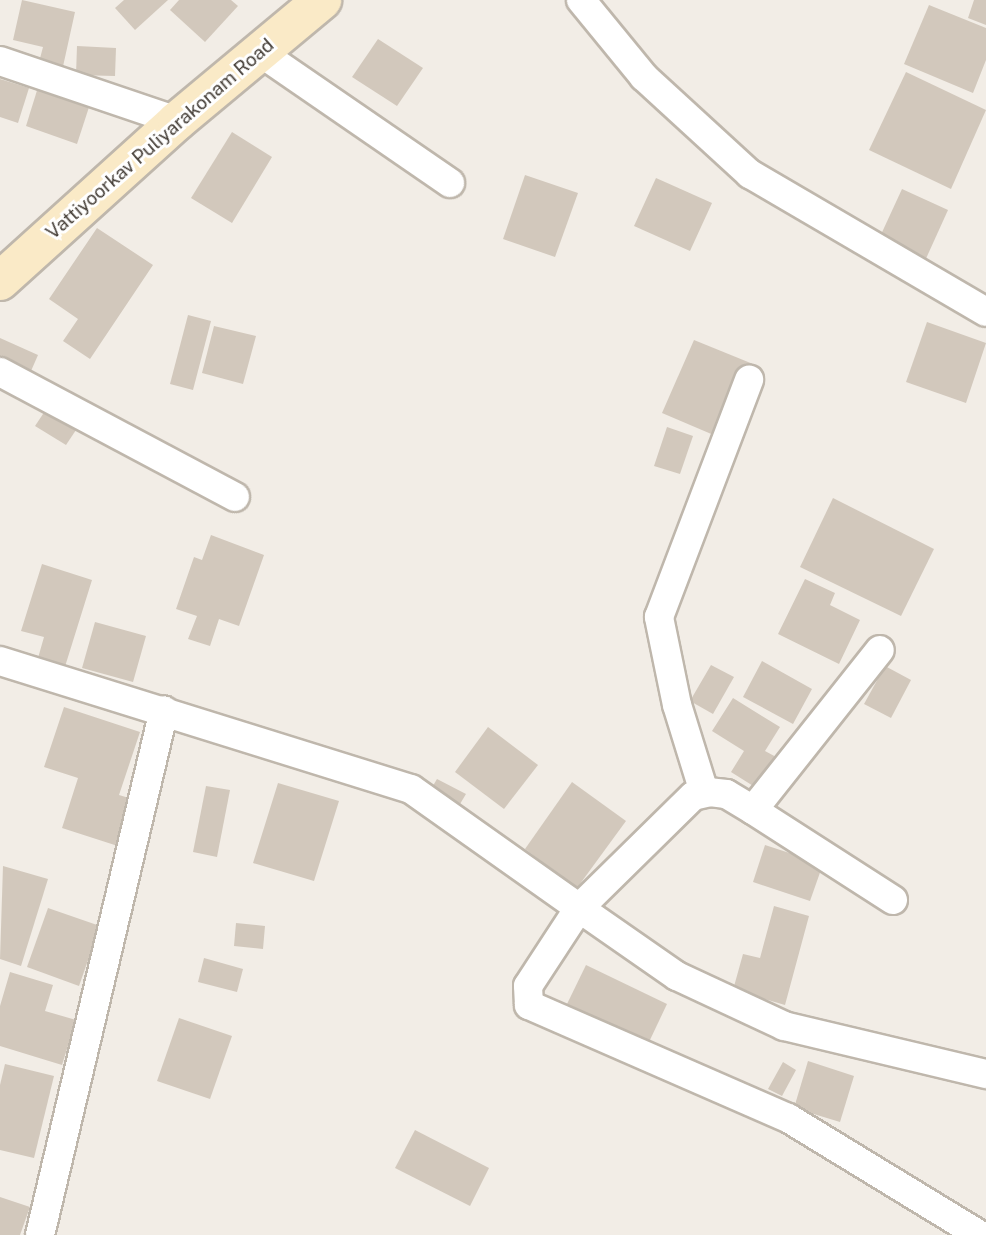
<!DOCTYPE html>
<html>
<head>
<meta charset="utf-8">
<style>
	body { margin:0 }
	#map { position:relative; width:986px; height:1235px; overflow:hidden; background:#f2ede6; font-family:"Public Sans",sans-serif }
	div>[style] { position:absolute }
	.building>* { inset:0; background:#d2c8bc }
	.roads { filter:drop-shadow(2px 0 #bfb7ac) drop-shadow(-2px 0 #bfb7ac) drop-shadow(0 2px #bfb7ac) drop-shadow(0 -2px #bfb7ac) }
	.minor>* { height:28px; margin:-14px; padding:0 14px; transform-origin:14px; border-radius:14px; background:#fff }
	.secondary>* { height:38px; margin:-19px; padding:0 19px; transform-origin:19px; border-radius:19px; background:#faeac7 }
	span { translate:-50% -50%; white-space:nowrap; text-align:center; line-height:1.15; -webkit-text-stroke:6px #fff; paint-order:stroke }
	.street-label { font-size:19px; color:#443d36 }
</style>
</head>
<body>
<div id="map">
	<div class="building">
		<i style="clip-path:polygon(22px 0,75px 12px,62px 71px,38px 66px,43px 47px,13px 40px)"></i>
		<i style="clip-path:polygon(124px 0,168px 0,135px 30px,115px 8px)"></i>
		<i style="clip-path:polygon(179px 0,231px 0,238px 6px,205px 42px,170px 10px)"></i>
		<i style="clip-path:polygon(974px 0,986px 0,986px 25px,968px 18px)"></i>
		<i style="clip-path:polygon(929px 5px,986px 28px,986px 60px,973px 93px,904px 64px)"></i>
		<i style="clip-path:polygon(378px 39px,423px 68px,397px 106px,352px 77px)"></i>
		<i style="clip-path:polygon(77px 46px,116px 48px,115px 76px,76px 75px)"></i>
		<i style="clip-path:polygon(906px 72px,986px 110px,951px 189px,869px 150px)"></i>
		<i style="clip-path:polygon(0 79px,29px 88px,18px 123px,0 117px)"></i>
		<i style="clip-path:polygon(39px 84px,91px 101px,77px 144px,26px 126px)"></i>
		<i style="clip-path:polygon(232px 132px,272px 157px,232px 223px,191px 198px)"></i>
		<i style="clip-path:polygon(525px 175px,578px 193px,555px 257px,503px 239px)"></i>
		<i style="clip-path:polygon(656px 178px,712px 203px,690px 251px,634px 226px)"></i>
		<i style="clip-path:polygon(902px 189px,948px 210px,924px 263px,878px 241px)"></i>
		<i style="clip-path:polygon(97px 228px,153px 265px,90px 359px,63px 341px,78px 319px,49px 299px)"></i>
		<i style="clip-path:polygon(188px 315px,211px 321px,193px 390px,170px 384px)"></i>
		<i style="clip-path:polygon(927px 322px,986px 343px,966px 403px,906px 382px)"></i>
		<i style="clip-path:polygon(214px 326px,256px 336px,243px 384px,202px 373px)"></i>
		<i style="clip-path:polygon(0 338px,38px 355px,31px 371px,0 357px)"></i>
		<i style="clip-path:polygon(694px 340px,753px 364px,723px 439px,662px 413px)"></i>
		<i style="clip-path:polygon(47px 408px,78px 427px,66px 445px,35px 426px)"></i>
		<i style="clip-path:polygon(667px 427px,693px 436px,680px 474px,654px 466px)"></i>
		<i style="clip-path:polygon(833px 498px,934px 549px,901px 616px,800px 567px)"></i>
		<i style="clip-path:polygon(211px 535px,264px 555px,239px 626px,219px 619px,210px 646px,188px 639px,197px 616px,176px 609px,194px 557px,202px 560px)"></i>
		<i style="clip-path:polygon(42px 564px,92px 580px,63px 673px,36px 665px,44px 637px,21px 631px)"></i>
		<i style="clip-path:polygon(805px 579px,835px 593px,830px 605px,860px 620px,839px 664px,778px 634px)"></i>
		<i style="clip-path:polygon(95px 622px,146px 636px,133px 682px,82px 668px)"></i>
		<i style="clip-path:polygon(762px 661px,812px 689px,793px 724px,743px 697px)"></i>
		<i style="clip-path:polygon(711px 665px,734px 677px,713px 714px,690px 701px)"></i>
		<i style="clip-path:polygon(885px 666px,911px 680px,891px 718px,864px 704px)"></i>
		<i style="clip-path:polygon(733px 698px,780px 727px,765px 751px,778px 758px,758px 789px,731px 772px,744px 751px,712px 731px)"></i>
		<i style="clip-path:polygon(64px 707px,140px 732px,119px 795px,139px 801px,124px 848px,62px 828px,78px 778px,44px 767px)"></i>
		<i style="clip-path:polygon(488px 727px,538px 765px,504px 809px,455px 772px)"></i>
		<i style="clip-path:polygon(437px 779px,466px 794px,457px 809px,428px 794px)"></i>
		<i style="clip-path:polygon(572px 782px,626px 821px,577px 888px,525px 849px)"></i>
		<i style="clip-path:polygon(278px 783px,339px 801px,314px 881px,253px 863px)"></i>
		<i style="clip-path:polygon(206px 786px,230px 790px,217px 857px,193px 852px)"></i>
		<i style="clip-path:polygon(765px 845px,823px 864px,810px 901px,753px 882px)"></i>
		<i style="clip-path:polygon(3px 866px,48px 879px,21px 966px,0 959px)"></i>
		<i style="clip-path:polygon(774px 906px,809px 916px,785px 1005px,733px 990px,743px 954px,760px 958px)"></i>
		<i style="clip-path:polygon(48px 908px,100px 926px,79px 986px,27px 967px)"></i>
		<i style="clip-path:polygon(236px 923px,265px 926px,263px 949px,234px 946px)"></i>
		<i style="clip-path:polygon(204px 958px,243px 969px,237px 992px,198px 982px)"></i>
		<i style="clip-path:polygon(586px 965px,667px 1004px,649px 1042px,567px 1004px)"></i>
		<i style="clip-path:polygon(10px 972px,53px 985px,45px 1011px,76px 1020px,62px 1065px,0 1046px,0 1006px)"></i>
		<i style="clip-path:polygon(179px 1018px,232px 1036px,210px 1099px,157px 1081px)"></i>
		<i style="clip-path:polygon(808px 1061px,854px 1076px,840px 1122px,794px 1108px)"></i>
		<i style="clip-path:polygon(783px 1062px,796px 1070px,782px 1096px,768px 1089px)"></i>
		<i style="clip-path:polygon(5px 1064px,54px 1076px,34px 1158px,0 1150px,0 1085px)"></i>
		<i style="clip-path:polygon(415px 1130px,489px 1168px,470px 1206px,395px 1168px)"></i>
		<i style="clip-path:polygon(0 1197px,30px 1207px,20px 1235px,0 1235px)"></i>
	</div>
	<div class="roads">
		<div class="minor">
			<i style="left:581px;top:0;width:99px;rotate:50.7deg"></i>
			<i style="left:644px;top:77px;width:144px;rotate:42.5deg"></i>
			<i style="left:750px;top:174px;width:273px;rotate:30.3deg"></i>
			<i style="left:258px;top:51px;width:233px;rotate:34.5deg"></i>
			<i style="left:0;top:61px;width:187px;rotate:18.7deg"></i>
			<i style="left:0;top:372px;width:266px;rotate:28deg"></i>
			<i style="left:0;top:661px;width:430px;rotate:17.3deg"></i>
			<i style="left:411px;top:789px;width:206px;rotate:35.3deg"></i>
			<i style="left:579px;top:908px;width:93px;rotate:123.2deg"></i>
			<i style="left:528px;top:986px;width:19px;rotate:87deg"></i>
			<i style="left:529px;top:1005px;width:283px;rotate:23.6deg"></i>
			<i style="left:788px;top:1118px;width:225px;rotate:31.4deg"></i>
			<i style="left:704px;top:792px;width:91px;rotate:-107.2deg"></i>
			<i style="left:677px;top:705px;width:90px;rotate:-101.6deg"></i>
			<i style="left:659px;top:617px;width:254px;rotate:-69.2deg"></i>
			<i style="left:753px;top:810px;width:204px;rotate:-51.6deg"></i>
			<i style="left:893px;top:900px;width:166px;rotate:-147.3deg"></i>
			<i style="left:753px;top:810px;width:31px;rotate:-149deg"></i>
			<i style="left:726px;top:794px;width:16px;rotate:-173deg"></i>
			<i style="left:710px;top:792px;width:17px;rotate:167deg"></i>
			<i style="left:693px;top:796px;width:160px;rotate:135.5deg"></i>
			<i style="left:579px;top:908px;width:119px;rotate:34.8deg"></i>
			<i style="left:677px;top:976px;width:118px;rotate:25deg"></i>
			<i style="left:784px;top:1026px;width:208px;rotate:13.4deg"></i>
			<i style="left:40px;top:1235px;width:539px;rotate:-76.71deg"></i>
		</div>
		<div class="secondary">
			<i style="left:0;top:281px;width:239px;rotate:-42.1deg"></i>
			<i style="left:177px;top:121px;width:189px;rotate:-39.8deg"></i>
		</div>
	</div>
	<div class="street-label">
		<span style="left:160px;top:139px;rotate:-41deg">Vattiyoorkav Puliyarakonam Road</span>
	</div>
</div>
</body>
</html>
